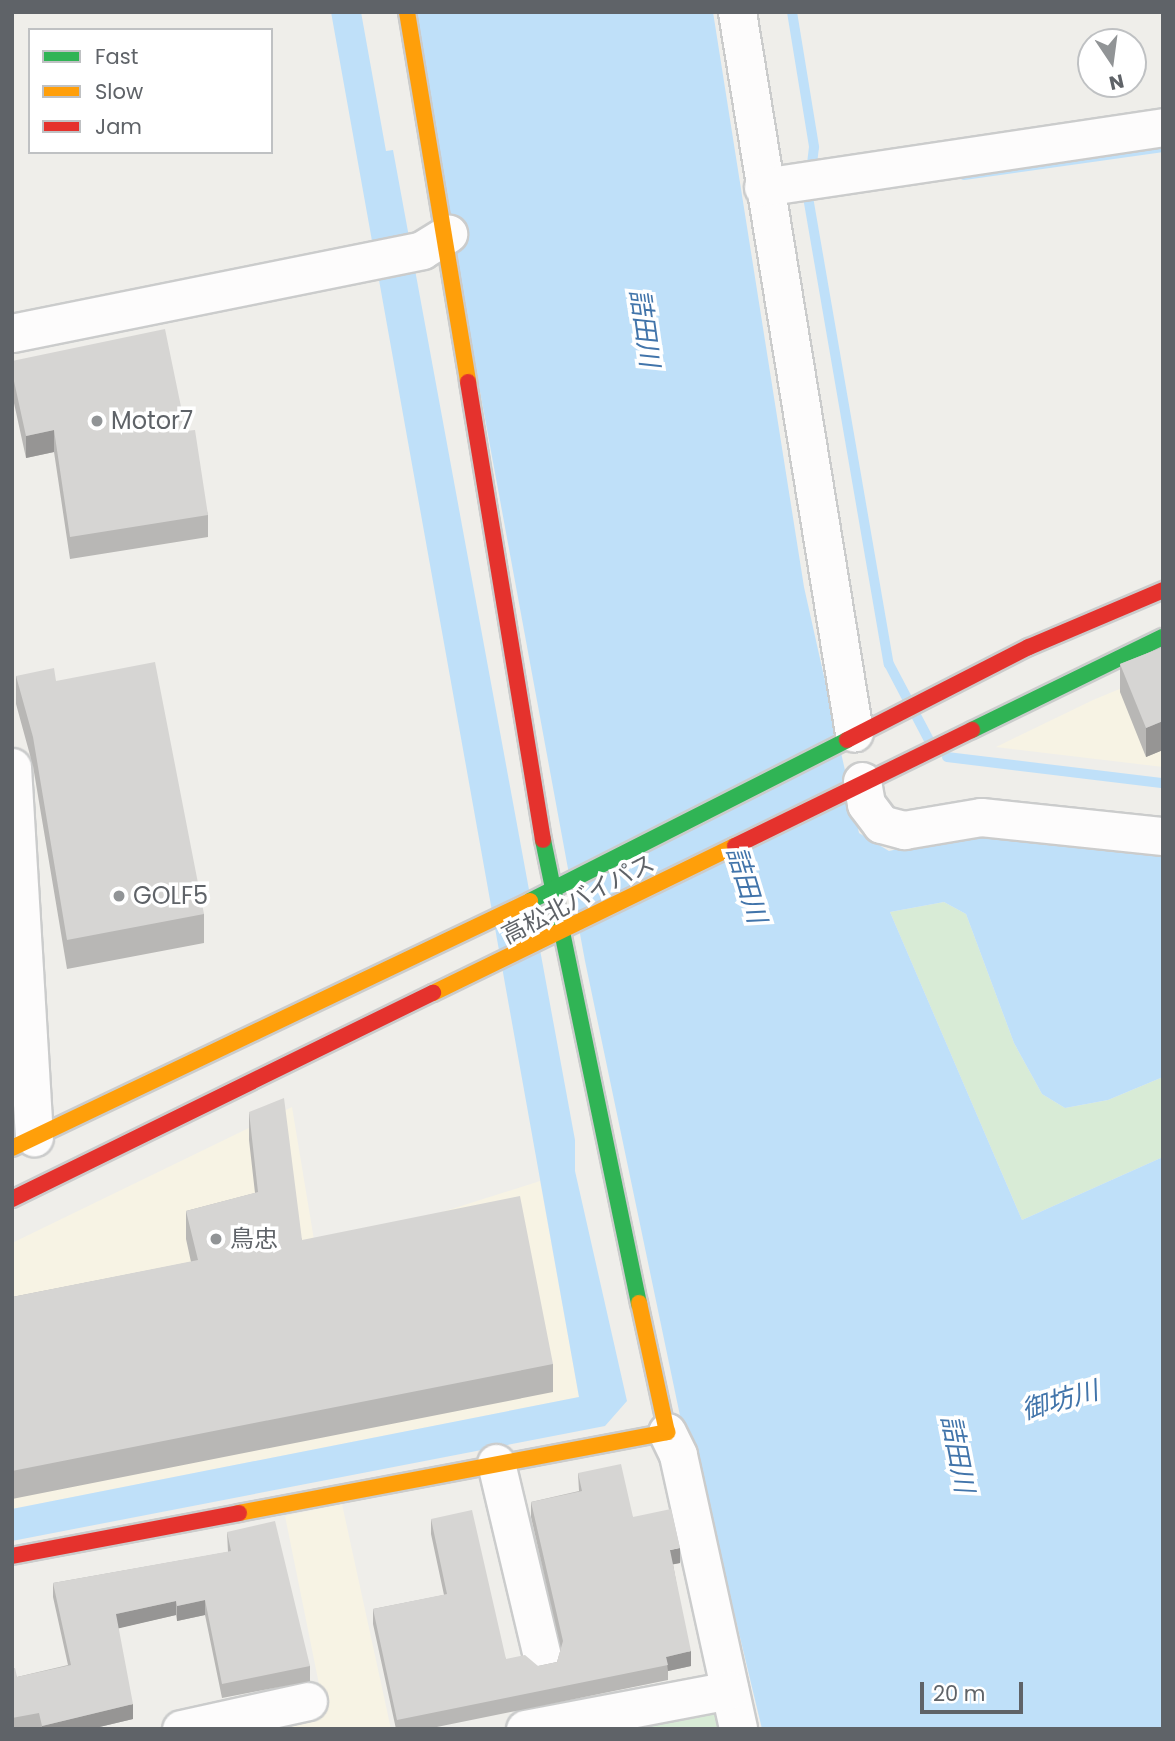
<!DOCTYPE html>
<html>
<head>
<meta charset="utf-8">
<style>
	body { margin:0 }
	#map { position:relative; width:1175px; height:1741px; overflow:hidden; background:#efeeea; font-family:Poppins,"Noto Sans JP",sans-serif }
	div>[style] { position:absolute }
	.commercial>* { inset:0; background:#f7f3e4 }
	.green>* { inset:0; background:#d8ebd6 }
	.water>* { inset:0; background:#bfe0f9 }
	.stream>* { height:10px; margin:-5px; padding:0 5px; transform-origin:5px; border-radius:5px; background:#bfe0f9 }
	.roads { filter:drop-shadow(2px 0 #cbcccc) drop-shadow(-2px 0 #cbcccc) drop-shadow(0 2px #cbcccc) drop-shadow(0 -2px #cbcccc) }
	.street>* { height:37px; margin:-18.5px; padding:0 18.5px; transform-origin:18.5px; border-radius:18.5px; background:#fdfcfc }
	.fast>* { height:16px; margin:-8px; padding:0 8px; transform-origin:8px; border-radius:8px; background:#30b455 }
	.slow>* { height:16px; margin:-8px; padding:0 8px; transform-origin:8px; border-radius:8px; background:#ff9f0a }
	.jam>* { height:16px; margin:-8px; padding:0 8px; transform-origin:8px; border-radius:8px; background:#e5322d }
	.wall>* { inset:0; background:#b8b7b5 }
	.shaded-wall>* { inset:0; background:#969594 }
	.building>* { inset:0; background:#d6d5d3 }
	.dots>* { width:19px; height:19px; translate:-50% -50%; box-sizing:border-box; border:4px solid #fff; border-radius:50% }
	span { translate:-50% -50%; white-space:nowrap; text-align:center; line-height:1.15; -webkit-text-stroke:7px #fff; paint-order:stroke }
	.poi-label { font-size:24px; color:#5f6368 }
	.left { translate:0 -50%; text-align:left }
	.street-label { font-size:24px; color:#5f6368 }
	.water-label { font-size:26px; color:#4174aa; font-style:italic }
	.frame { position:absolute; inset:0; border:14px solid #5f6368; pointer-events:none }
	.legend { position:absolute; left:28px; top:28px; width:245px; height:126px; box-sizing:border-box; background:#fff; border:2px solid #bfc1c3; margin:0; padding:9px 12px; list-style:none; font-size:21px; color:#5f6368 }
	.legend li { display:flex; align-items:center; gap:14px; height:35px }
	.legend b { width:35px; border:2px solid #bfc1c3 }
	.north { position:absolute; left:1077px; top:28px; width:70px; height:70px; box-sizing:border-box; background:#fff; border:2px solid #bfc1c3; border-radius:50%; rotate:167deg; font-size:19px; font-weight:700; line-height:28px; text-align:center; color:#5f6368 }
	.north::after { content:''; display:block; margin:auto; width:24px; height:32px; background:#919496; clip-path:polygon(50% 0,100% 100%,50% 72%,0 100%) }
	.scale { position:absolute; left:920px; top:1682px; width:103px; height:32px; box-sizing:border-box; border:4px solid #5f6368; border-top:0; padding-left:9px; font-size:21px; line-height:24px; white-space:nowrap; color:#5f6368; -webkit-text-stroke:5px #fff; paint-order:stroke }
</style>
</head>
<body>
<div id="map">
	<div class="commercial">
		<i style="clip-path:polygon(1163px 671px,1163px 767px,996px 747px,1093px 700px)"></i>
		<i style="clip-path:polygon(292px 1107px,316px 1252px,540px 1181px,579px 1397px,12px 1509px,12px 1243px)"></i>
		<i style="clip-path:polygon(342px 1504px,391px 1729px,263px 1729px,325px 1714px,285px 1516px)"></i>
	</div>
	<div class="green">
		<i style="clip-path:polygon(944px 902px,966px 914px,1014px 1043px,1042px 1094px,1065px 1108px,1108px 1100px,1163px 1077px,1163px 1157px,1022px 1220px,890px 912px)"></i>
		<i style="clip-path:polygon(725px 1707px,729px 1729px,610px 1729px)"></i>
	</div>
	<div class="water">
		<i style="clip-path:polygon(331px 12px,361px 12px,386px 151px,393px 150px,575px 1140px,575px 1171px,627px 1401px,605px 1426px,12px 1541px,12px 1509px,579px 1397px)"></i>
		<i style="clip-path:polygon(410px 12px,713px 12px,804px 587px,859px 833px,889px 851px,987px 829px,1163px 852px,1163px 1077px,1108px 1100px,1065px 1108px,1042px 1094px,1014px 1043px,966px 914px,944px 902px,890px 912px,1022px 1220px,1163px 1157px,1163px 1729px,762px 1729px,691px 1433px,683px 1430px,585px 961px)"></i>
	</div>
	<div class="stream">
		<i style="left:792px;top:12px;width:137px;rotate:80.7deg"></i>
		<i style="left:814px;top:147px;width:50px;rotate:96.8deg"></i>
		<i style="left:808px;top:197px;width:474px;rotate:80.2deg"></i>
		<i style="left:889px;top:664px;width:90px;rotate:62.3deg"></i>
		<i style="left:964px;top:175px;width:201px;rotate:-8deg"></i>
		<i style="left:947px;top:757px;width:218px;rotate:6.9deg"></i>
	</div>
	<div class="roads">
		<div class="street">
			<i style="left:737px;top:12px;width:730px;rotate:80.78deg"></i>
			<i style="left:763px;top:187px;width:404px;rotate:-8.5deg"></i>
			<i style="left:12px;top:333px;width:418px;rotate:-11.4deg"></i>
			<i style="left:422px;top:250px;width:31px;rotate:-32deg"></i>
			<i style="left:12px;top:767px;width:371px;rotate:86.6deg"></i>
			<i style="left:862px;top:781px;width:23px;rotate:80deg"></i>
			<i style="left:866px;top:804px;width:25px;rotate:53deg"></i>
			<i style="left:881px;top:824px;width:24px;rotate:15deg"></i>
			<i style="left:904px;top:830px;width:78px;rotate:-9.6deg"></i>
			<i style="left:981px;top:817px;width:183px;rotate:6deg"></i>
			<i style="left:667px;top:1432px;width:25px;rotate:64deg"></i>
			<i style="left:678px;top:1455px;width:280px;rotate:77.6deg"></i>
			<i style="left:496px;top:1463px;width:204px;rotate:76.6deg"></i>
			<i style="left:181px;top:1729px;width:130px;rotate:-12.4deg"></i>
			<i style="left:525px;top:1729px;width:208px;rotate:-10.8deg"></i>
		</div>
		<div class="fast">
			<i style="left:972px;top:730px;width:212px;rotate:-26deg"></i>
			<i style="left:543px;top:840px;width:473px;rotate:78.3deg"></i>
			<i style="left:530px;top:901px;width:356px;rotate:-26.9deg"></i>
		</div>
		<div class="slow">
			<i style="left:407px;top:12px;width:375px;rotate:80.6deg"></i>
			<i style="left:433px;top:993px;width:336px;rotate:-26deg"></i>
			<i style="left:12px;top:1148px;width:574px;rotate:-25.49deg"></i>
			<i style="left:239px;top:1513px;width:436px;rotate:-10.7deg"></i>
			<i style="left:667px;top:1432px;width:132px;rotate:-102.2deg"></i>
		</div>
		<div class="jam">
			<i style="left:468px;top:382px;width:464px;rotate:80.7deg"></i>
			<i style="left:847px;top:740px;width:204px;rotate:-27.1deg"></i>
			<i style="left:1029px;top:647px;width:146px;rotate:-23deg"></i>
			<i style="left:735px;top:846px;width:264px;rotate:-26.1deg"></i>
			<i style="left:12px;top:1199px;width:469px;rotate:-26.1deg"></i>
			<i style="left:12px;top:1556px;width:231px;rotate:-10.7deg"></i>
		</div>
	</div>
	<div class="wall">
		<i style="clip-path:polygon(12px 361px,186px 431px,208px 515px,208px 537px,70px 559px,54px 452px,26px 458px,12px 394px)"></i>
		<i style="clip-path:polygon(1163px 647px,1163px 750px,1146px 757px,1120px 692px,1120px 664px)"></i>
		<i style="clip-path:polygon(16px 676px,56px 681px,204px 914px,204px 943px,67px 969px,33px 766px,16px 704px)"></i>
		<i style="clip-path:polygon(249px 1112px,302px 1240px,553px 1364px,553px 1392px,12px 1499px,12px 1297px,191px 1262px,186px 1239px,186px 1211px,255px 1193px,249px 1140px)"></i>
		<i style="clip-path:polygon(578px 1473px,633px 1517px,680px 1563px,673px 1564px,691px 1666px,668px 1671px,668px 1680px,427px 1729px,396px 1729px,373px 1624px,373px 1609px,444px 1595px,431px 1534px,431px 1519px,506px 1659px,538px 1666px,557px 1662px,561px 1648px,531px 1517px,531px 1502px,579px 1491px)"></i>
		<i style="clip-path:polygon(227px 1532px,310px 1666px,310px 1681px,222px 1698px,205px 1615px,177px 1621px,176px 1615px,118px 1628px,133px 1719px,91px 1729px,39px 1729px,39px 1727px,32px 1729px,12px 1729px,12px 1668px,17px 1677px,68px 1665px,53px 1597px,53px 1583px,228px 1552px)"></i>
	</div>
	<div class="shaded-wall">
		<i style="clip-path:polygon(54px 430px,54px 452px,26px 458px,26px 436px)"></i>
		<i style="clip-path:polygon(1163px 721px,1163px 750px,1146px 757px,1146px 728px)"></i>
		<i style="clip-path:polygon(680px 1548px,680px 1563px,670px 1565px,670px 1550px)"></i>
		<i style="clip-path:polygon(205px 1600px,205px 1615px,177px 1621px,177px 1606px)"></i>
		<i style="clip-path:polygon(176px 1601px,176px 1615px,116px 1629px,116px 1614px)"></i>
		<i style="clip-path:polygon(691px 1651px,691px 1666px,668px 1671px,666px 1657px)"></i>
		<i style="clip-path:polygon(133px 1704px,133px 1719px,91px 1729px,42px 1729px,42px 1726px)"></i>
	</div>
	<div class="building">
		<i style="clip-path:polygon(165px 329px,186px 431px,195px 430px,208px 515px,70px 537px,54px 430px,26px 436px,12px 372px,12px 361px)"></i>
		<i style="clip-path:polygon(1163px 647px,1163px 721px,1146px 728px,1120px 664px)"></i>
		<i style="clip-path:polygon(155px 662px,204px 914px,67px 940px,33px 737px,16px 676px,54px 668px,56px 681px)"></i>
		<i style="clip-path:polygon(284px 1098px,302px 1240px,520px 1196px,553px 1364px,12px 1471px,12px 1297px,198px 1260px,186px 1211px,258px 1192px,249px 1112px)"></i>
		<i style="clip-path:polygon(621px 1464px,633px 1517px,671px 1509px,680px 1548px,670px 1550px,691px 1651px,666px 1657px,668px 1665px,397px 1720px,373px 1609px,447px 1594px,431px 1519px,472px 1510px,506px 1659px,525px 1655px,538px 1666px,557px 1662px,563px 1641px,531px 1502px,582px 1491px,578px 1473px)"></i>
		<i style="clip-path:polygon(275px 1521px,310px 1666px,222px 1684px,205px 1600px,177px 1606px,176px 1601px,116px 1614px,133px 1704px,42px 1726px,39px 1713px,12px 1718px,12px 1668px,15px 1668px,17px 1677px,71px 1665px,53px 1583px,231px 1551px,227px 1532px)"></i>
	</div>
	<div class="dots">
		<i style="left:97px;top:421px;background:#919496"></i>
		<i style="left:119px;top:896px;background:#919496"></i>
		<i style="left:216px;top:1239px;background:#919496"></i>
	</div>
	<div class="poi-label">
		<span class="left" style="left:111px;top:421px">Motor7</span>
		<span class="left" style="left:133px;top:896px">GOLF5</span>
		<span class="left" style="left:230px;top:1239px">鳥忠</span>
	</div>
	<div class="street-label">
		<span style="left:578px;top:899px;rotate:-27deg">高松北バイパス</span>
	</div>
	<div class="water-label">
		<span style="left:644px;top:328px;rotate:82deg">詰田川</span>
		<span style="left:746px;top:885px;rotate:73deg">詰田川</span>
		<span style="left:1060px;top:1401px;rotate:-16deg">御坊川</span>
		<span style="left:957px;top:1454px;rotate:79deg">詰田川</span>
	</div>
	<div class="frame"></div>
	<ul class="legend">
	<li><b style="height:9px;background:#30b455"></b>Fast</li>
	<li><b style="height:9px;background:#ff9f0a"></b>Slow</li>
	<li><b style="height:9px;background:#e5322d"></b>Jam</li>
	</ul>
	<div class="north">N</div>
	<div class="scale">20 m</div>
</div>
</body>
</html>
